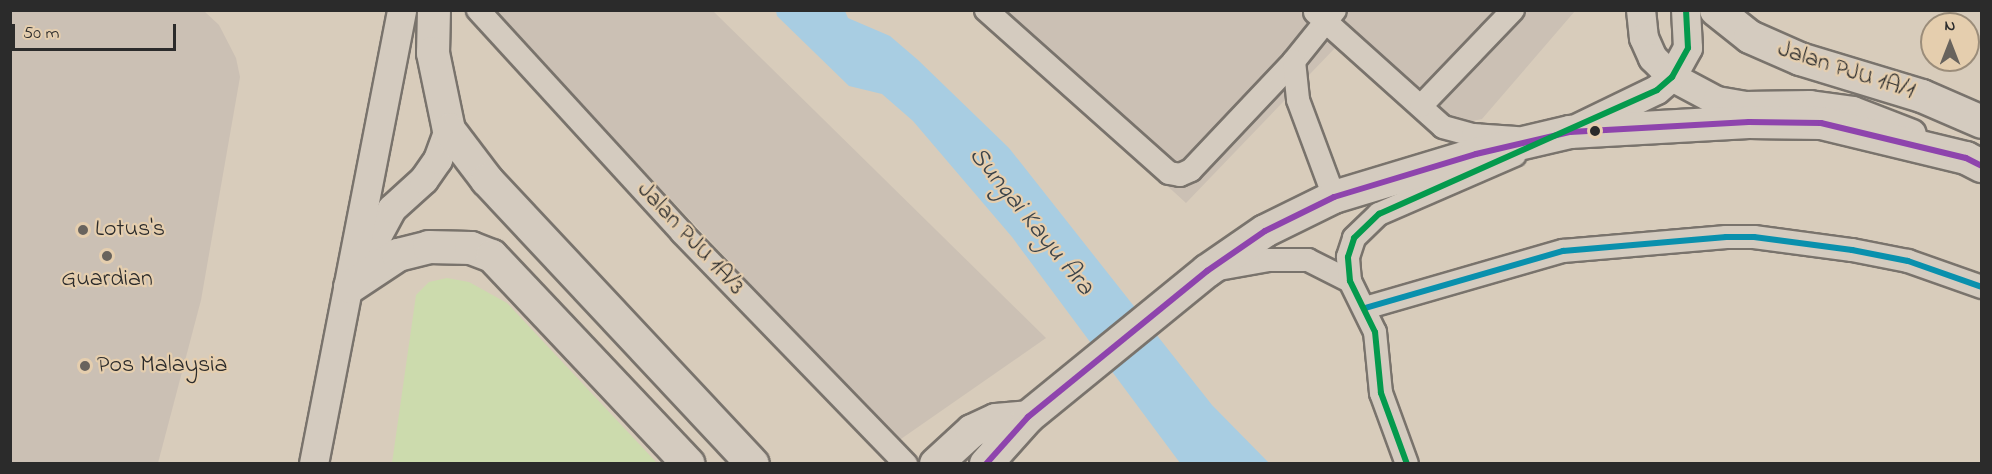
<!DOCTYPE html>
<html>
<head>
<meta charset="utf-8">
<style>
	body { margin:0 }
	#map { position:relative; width:1992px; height:474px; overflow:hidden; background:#d8ccbb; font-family:"Indie Flower",sans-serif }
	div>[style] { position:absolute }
	.built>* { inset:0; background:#cbc0b4 }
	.green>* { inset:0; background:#ccdbad }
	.water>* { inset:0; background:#a8cde2 }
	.roads { filter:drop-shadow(2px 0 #79736c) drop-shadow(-2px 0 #79736c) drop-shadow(0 2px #79736c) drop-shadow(0 -2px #79736c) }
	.minor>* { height:22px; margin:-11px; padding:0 11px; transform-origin:11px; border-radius:11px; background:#d4cbbf }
	.tertiary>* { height:28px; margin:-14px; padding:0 14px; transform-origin:14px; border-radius:14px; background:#d4cbbf }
	.secondary>* { height:32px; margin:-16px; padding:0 16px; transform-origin:16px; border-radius:16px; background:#d4cbbf }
	.bus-1>* { height:6px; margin:-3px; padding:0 3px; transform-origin:3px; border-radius:3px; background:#0990ad }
	.bus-2>* { height:6px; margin:-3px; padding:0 3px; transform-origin:3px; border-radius:3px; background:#8e44ad }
	.bus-3>* { height:6px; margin:-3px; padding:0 3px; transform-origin:3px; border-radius:3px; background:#049a4d }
	.dots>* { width:16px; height:16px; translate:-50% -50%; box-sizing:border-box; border:3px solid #e5ceae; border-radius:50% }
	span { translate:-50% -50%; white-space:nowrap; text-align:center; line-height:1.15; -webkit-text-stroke:4.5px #e5ceae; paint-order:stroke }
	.street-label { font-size:24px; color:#2b2b2b }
	.poi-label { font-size:24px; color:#2b2b2b }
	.left { translate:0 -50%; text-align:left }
	.water-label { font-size:26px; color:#3b4349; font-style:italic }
	.frame { position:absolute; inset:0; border:12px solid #2b2b2b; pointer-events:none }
	.north { position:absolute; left:1920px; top:12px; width:60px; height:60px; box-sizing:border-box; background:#e5ceae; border:2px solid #9b8d7a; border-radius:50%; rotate:0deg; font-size:16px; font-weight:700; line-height:24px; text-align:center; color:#2b2b2b }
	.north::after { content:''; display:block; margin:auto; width:21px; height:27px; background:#68635d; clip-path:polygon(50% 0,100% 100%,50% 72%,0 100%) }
	.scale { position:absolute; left:12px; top:24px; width:164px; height:27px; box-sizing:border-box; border:3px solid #2b2b2b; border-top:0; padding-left:8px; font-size:18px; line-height:21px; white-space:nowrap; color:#2b2b2b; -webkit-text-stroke:4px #e5ceae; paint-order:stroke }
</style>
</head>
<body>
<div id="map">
	<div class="built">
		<i style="clip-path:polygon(10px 11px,204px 11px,219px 25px,236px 58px,240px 77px,201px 300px,158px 463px,11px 463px)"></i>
		<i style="clip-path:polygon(494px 11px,713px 11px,1046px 338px,898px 441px)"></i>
		<i style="clip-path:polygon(976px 11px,1575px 11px,1482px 119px,1443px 127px,1335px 48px,1186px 203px)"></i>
	</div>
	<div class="green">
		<i style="clip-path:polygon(447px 278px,469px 282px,507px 303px,657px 463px,392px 463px,416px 295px,429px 282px)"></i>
	</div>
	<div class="water">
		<i style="clip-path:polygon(776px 11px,845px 11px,848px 18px,890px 36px,918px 60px,1009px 148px,1212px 405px,1269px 463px,1180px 463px,1012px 237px,913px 121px,882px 94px,849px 86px,777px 16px)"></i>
	</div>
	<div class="roads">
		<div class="minor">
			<i style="left:478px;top:10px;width:302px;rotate:47.5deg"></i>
			<i style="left:682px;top:233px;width:322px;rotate:45.9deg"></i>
			<i style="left:986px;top:10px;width:245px;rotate:41.7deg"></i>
			<i style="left:1169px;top:173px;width:11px;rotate:10deg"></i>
			<i style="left:1180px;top:175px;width:12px;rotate:-24deg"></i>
			<i style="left:1191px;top:170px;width:150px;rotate:-46.6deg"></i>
			<i style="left:1294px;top:61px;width:65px;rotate:-51.2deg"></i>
			<i style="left:1315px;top:12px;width:172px;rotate:41.9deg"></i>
			<i style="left:1443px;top:127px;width:31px;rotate:15deg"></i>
			<i style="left:1473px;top:135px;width:43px;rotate:4deg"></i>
			<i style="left:1294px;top:61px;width:39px;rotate:84deg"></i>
			<i style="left:1298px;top:100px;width:103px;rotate:69.6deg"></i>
			<i style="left:1421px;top:106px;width:133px;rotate:-46.2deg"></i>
			<i style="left:1213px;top:270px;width:57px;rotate:-10.1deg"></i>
			<i style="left:1269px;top:260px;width:39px"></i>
			<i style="left:1308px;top:260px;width:47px;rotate:26.6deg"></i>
			<i style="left:1365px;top:308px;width:206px;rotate:-16.1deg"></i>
			<i style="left:1563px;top:251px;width:164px;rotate:-4.9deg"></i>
			<i style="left:1726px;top:237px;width:28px"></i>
			<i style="left:1754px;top:237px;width:99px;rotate:7.6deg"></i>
			<i style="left:1852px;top:250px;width:57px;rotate:11.1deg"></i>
			<i style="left:1908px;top:261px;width:78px;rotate:19.4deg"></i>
			<i style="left:1407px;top:464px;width:76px;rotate:-110.1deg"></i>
			<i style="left:1381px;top:393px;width:61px;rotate:-95.6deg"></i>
			<i style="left:1375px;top:332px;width:57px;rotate:-116.1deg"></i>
			<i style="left:1350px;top:281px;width:24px;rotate:-95deg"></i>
			<i style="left:1348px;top:257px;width:20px;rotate:-72deg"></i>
			<i style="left:1354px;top:238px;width:35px;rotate:-44deg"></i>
			<i style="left:1379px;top:214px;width:148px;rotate:-23.5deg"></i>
		</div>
		<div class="tertiary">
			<i style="left:1641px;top:10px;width:28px;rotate:84deg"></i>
			<i style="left:1644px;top:38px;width:22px;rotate:66deg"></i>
			<i style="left:1653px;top:58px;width:27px;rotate:45deg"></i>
			<i style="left:1672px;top:77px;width:51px;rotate:28.1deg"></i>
			<i style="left:1717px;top:101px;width:28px;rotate:10deg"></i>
			<i style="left:1745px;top:106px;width:65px;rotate:-0.9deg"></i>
			<i style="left:1810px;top:105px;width:43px;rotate:7.9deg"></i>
			<i style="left:1853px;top:111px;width:63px;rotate:21.3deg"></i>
			<i style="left:1572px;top:131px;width:94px;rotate:-25.8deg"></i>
			<i style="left:1657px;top:90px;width:20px;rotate:-41deg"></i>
			<i style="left:1672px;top:77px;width:33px;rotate:-61deg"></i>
			<i style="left:1688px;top:48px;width:38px;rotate:-93deg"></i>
			<i style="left:364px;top:261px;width:59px;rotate:-61.7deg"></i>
			<i style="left:392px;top:209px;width:43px;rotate:-42.2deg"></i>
			<i style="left:424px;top:180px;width:24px;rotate:-55deg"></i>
			<i style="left:438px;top:160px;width:32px;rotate:-70deg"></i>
			<i style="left:314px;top:464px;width:462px;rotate:-79deg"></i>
		</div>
		<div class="secondary">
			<i style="left:434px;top:10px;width:43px;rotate:91.3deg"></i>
			<i style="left:433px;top:53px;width:79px;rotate:78.3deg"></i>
			<i style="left:449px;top:130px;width:63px;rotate:52.8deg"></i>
			<i style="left:487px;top:180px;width:389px;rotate:46.9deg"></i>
			<i style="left:1716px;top:10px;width:43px;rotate:38.5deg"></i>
			<i style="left:1750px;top:37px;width:55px;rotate:23.7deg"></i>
			<i style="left:1800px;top:59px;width:127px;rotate:16.9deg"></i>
			<i style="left:1922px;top:96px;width:65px;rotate:23.4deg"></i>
			<i style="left:350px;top:287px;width:58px;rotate:-33.7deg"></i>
			<i style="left:398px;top:255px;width:32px;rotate:-14deg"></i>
			<i style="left:429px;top:247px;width:42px;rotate:1.4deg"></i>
			<i style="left:471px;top:248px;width:22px;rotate:21deg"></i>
			<i style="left:492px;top:256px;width:286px;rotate:46.6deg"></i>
			<i style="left:936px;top:464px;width:49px;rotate:-42.5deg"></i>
			<i style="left:972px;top:431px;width:26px;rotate:-25deg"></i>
			<i style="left:996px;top:420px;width:32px;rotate:-5deg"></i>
			<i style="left:986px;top:464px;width:63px;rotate:-48.2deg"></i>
			<i style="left:1028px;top:417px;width:231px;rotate:-39.2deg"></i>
			<i style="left:1207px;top:271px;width:70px;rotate:-34.6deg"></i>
			<i style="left:1265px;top:231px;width:77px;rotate:-26.2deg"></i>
			<i style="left:1334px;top:197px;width:148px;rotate:-16.8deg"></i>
			<i style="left:1476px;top:154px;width:97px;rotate:-13.2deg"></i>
			<i style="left:1570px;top:132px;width:179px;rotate:-3.2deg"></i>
			<i style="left:1749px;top:122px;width:72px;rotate:0.8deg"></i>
			<i style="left:1821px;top:123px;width:149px;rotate:13.6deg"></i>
			<i style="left:1966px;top:158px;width:18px;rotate:27deg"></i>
		</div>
	</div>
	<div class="bus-1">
		<i style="left:1365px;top:308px;width:206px;rotate:-16.1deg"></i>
		<i style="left:1563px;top:251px;width:164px;rotate:-4.9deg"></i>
		<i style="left:1726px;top:237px;width:28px"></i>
		<i style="left:1754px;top:237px;width:99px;rotate:7.6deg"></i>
		<i style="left:1852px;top:250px;width:57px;rotate:11.1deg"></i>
		<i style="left:1908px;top:261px;width:78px;rotate:19.4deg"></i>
	</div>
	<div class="bus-2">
		<i style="left:986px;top:464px;width:63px;rotate:-48.2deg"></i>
		<i style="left:1028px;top:417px;width:231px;rotate:-39.2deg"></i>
		<i style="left:1207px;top:271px;width:70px;rotate:-34.6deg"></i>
		<i style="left:1265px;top:231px;width:77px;rotate:-26.2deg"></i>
		<i style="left:1334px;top:197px;width:148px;rotate:-16.8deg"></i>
		<i style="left:1476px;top:154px;width:97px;rotate:-13.2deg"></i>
		<i style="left:1570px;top:132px;width:179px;rotate:-3.2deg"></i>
		<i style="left:1749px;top:122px;width:72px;rotate:0.8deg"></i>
		<i style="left:1821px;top:123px;width:149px;rotate:13.6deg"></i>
		<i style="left:1966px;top:158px;width:18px;rotate:27deg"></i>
	</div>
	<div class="bus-3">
		<i style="left:1407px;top:464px;width:76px;rotate:-110.1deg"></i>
		<i style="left:1381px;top:393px;width:61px;rotate:-95.6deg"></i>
		<i style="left:1375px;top:332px;width:57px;rotate:-116.1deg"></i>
		<i style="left:1350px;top:281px;width:24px;rotate:-95deg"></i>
		<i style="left:1348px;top:257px;width:20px;rotate:-72deg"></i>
		<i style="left:1354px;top:238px;width:35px;rotate:-44deg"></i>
		<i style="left:1379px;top:214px;width:304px;rotate:-24deg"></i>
		<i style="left:1657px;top:90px;width:20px;rotate:-41deg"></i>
		<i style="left:1672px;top:77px;width:33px;rotate:-61deg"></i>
		<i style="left:1688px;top:48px;width:38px;rotate:-93deg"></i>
	</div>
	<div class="dots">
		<i style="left:1595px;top:131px;background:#2b2b2b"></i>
		<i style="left:83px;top:230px;background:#68635d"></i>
		<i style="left:107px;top:256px;background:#68635d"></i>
		<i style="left:85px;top:366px;background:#68635d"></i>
	</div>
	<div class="street-label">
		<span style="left:1846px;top:71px;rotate:18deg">Jalan PJU 1A/1</span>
		<span style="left:690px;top:239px;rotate:47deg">Jalan PJU 1A/3</span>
	</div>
	<div class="poi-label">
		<span class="left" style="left:95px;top:230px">Lotus's</span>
		<span style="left:107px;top:280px">Guardian</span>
		<span class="left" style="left:97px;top:366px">Pos Malaysia</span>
	</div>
	<div class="water-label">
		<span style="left:1030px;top:222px;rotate:51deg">Sungai Kayu Ara</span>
	</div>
	<div class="frame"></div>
	<div class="north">N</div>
	<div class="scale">50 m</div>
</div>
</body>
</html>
